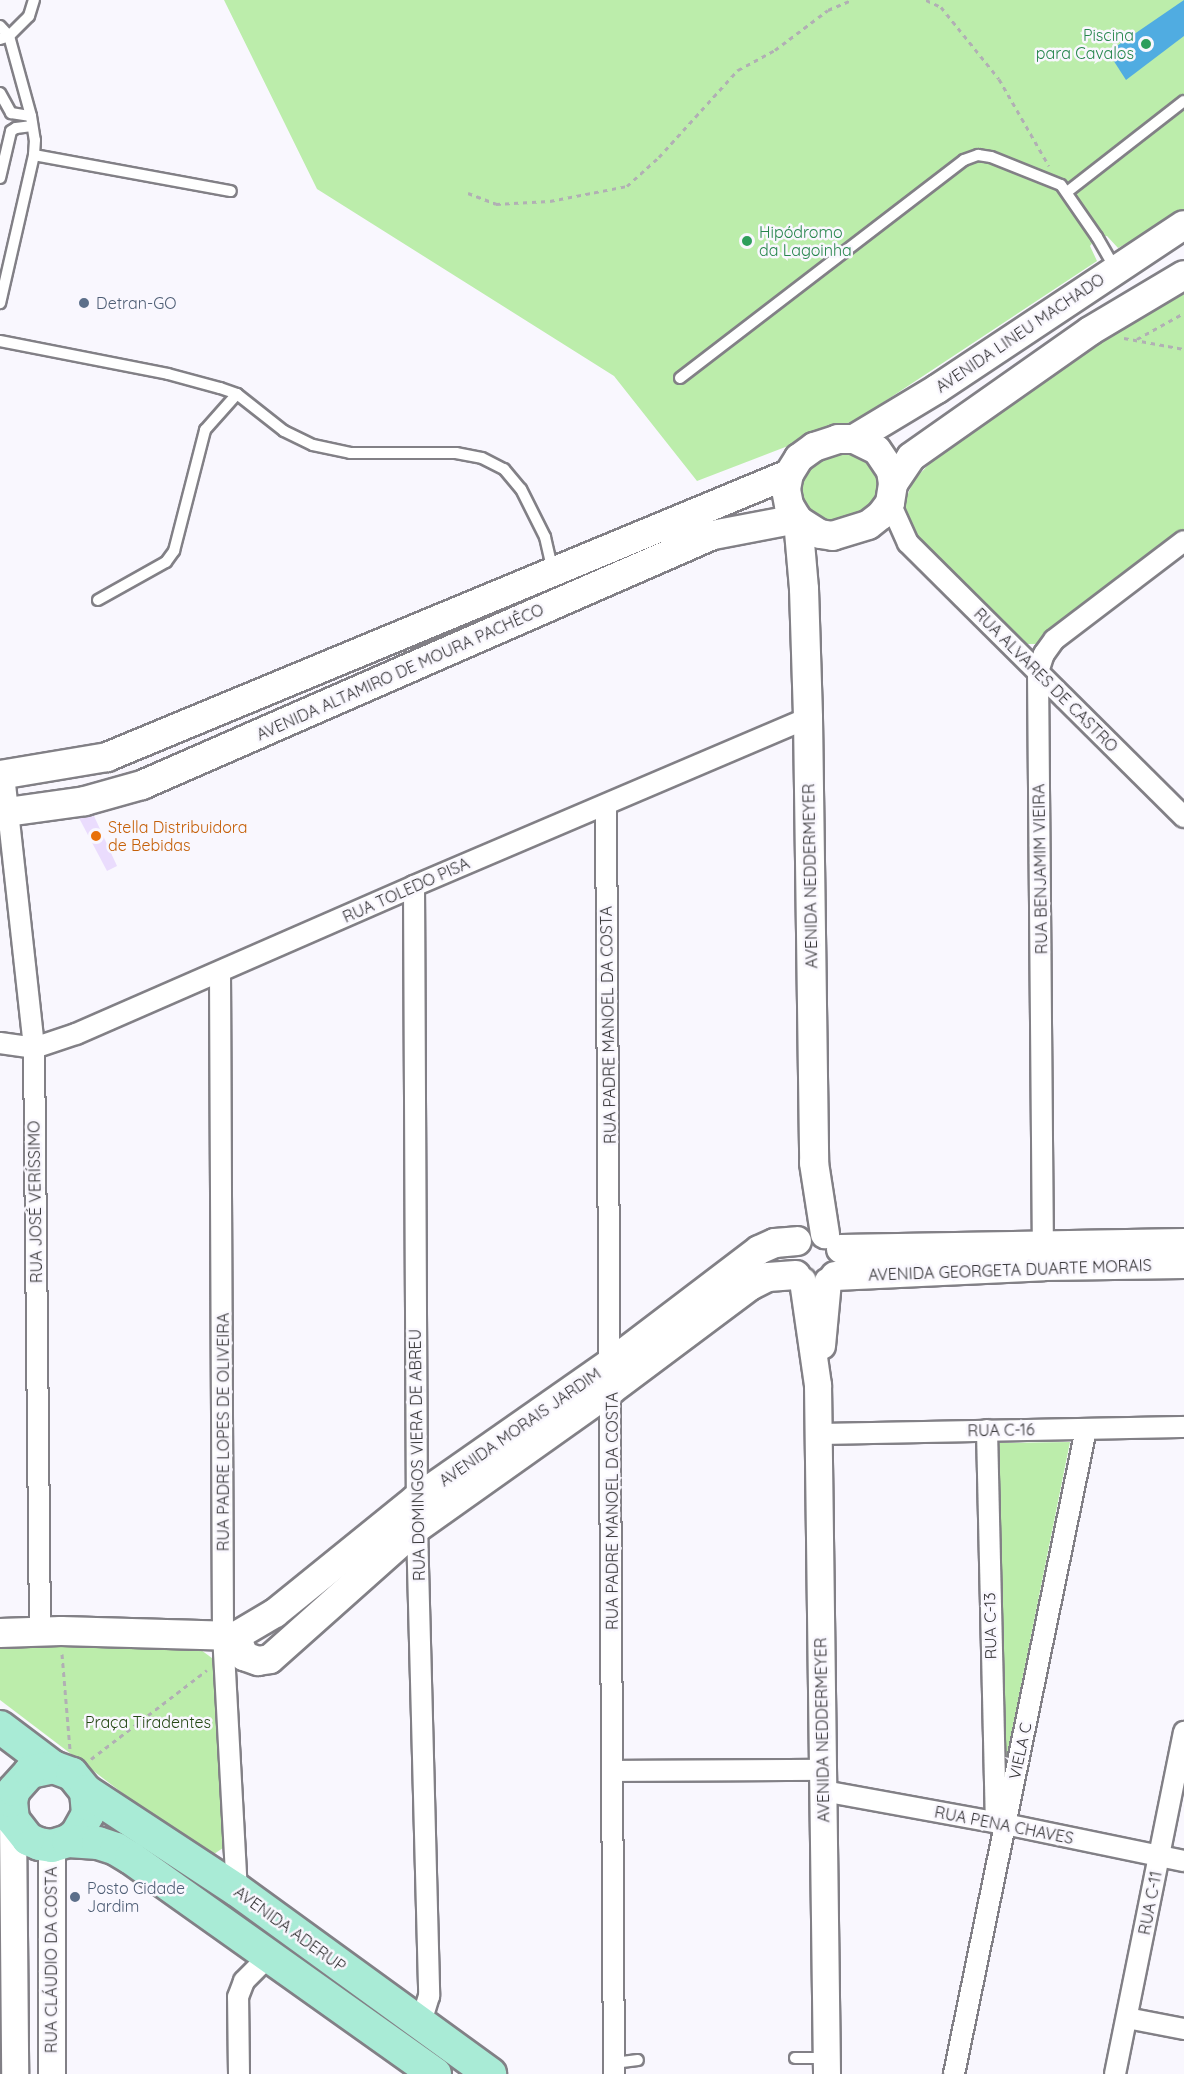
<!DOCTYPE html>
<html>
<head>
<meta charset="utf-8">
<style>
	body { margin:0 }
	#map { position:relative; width:1184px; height:2074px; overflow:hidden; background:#f9f7fe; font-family:Quicksand,sans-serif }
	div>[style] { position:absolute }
	.green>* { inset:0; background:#bcedab }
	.water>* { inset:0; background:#50ace1 }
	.building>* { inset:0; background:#eadcfd }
	.path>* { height:3px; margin-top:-1.5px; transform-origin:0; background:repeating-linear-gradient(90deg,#b1afb4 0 4.5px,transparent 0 9px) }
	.roads { filter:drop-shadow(2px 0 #828086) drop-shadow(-2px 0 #828086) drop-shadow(0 2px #828086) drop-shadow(0 -2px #828086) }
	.service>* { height:10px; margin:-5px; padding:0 5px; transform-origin:5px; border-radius:5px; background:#fff }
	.minor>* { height:20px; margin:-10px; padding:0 10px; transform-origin:10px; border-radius:10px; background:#fff }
	.tertiary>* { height:26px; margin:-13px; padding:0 13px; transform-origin:13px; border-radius:13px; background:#fff }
	.secondary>* { height:28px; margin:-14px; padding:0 14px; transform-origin:14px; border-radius:14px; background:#fff }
	.primary>* { height:32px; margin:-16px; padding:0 16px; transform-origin:16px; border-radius:16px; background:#a9ebd6 }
	.dots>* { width:16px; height:16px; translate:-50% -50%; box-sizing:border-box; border:3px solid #f9f7fe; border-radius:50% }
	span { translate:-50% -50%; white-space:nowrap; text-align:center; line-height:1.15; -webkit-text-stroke:5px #f9f7fe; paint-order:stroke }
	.leisure-label { font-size:16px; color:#27864d }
	.right { translate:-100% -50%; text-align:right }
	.left { translate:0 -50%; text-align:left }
	.service-label { font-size:16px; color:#4e5e75 }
	.street-label { font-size:16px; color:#343335 }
	.food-label { font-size:16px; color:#c56008 }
	.park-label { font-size:16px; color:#254815 }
</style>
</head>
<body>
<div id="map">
	<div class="green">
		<i style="clip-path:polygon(224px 0,1184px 0,1184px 213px,1118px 248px,1107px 236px,1097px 237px,1090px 246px,1097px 261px,858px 419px,697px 481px,614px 376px,317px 189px)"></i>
		<i style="clip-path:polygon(1184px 294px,1184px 529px,1039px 644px,1021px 644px,914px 533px,904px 503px,914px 480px,932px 461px,1114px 334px)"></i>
		<i style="clip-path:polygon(852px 446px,864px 450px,889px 487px,864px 523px,808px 521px,793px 480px,812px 458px)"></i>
		<i style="clip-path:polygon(1070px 1442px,1000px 1790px,999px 1443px)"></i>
		<i style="clip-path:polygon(0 1645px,201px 1650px,220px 1664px,223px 1848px,208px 1858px,0 1700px)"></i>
	</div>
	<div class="water">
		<i style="clip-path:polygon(1184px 0,1184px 36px,1126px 80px,1108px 52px)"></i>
	</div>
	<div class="building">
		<i style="clip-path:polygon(94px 816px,117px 866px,107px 871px,79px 818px)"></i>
	</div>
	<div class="path">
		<i style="left:926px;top:0;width:17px;rotate:25deg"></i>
		<i style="left:941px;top:7px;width:92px;rotate:51.1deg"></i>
		<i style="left:999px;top:79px;width:100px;rotate:60.1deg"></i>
		<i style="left:468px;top:193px;width:30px;rotate:21deg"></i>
		<i style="left:496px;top:204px;width:54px;rotate:-3.2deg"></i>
		<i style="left:550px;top:201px;width:78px;rotate:-11deg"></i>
		<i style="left:627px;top:186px;width:43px;rotate:-42.2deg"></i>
		<i style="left:659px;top:157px;width:118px;rotate:-47.8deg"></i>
		<i style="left:738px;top:70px;width:42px;rotate:-28.4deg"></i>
		<i style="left:775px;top:50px;width:66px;rotate:-37deg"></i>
		<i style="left:828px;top:10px;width:26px;rotate:-23deg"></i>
		<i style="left:1124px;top:338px;width:61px;rotate:10.4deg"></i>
		<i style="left:1137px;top:339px;width:54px;rotate:-29deg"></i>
		<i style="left:62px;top:1654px;width:95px;rotate:85.2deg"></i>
		<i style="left:91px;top:1759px;width:146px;rotate:-37.5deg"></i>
	</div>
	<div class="roads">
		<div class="service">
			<i style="left:0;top:26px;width:13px;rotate:48deg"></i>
			<i style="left:9px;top:36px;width:83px;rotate:74.6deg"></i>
			<i style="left:31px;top:116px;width:24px;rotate:81deg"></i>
			<i style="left:35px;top:140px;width:15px;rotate:94deg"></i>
			<i style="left:34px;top:155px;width:152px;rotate:102.9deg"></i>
			<i style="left:0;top:39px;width:9px;rotate:-18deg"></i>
			<i style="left:9px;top:36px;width:28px;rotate:-45deg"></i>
			<i style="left:29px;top:16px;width:17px;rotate:-73deg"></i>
			<i style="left:0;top:93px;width:23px;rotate:61deg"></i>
			<i style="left:11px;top:113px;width:20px;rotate:9deg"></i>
			<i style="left:34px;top:155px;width:200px;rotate:10.4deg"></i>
			<i style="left:0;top:178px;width:48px;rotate:-76.8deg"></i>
			<i style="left:11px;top:131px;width:6px;rotate:-31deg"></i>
			<i style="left:16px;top:128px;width:16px;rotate:-7deg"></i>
			<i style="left:1067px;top:192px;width:148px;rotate:-37.9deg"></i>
			<i style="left:0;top:341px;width:171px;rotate:11.1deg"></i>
			<i style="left:168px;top:374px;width:54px;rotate:15.1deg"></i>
			<i style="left:220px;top:388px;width:18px;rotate:19deg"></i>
			<i style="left:237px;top:394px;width:60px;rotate:38.2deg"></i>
			<i style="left:284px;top:431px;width:32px;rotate:26deg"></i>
			<i style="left:313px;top:445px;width:38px;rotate:12deg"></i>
			<i style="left:350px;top:453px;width:106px"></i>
			<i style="left:456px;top:453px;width:26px;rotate:11deg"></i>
			<i style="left:482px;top:458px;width:25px;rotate:27deg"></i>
			<i style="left:504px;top:469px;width:26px;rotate:50deg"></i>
			<i style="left:521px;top:489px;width:54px;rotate:63.4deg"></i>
			<i style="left:545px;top:537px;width:35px;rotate:77deg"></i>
			<i style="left:680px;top:378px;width:358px;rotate:-37.5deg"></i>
			<i style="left:964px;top:160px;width:15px;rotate:-20deg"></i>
			<i style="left:978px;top:155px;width:13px;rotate:9deg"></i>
			<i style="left:991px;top:157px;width:75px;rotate:21.8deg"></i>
			<i style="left:1061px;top:185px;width:63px;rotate:55.3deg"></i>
			<i style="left:1097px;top:237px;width:36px;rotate:60deg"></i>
			<i style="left:98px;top:600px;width:78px;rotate:-29.2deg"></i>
			<i style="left:166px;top:562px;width:14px;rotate:-54deg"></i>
			<i style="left:174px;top:551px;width:125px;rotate:-75.6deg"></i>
			<i style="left:205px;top:430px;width:48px;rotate:-48.4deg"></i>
			<i style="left:795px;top:2058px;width:32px"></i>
			<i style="left:614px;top:2063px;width:24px;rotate:-7deg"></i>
		</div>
		<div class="minor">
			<i style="left:890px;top:503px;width:44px;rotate:65.8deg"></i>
			<i style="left:908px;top:543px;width:389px;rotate:44.8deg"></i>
			<i style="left:4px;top:775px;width:275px;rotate:83.7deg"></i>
			<i style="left:34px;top:1048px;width:583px;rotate:89.41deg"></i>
			<i style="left:606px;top:805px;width:1269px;rotate:89.64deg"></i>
			<i style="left:414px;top:886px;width:642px;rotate:89.73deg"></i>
			<i style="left:417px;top:1528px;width:468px;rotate:88.5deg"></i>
			<i style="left:429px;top:1996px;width:28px;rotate:107deg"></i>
			<i style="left:220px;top:972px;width:662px;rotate:89.74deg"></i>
			<i style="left:223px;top:1634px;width:256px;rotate:86.9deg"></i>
			<i style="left:0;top:1043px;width:34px;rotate:8deg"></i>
			<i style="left:34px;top:1048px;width:44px;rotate:-18.4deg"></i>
			<i style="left:76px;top:1034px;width:369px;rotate:-23.6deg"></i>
			<i style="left:414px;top:886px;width:428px;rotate:-23.1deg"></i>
			<i style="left:1043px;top:1256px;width:584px;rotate:-90.49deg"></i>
			<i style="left:1038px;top:672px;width:19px;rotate:-72deg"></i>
			<i style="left:1044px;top:654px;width:17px;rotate:-54deg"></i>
			<i style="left:1054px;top:640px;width:163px;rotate:-37.3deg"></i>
			<i style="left:987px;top:1430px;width:392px;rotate:88.7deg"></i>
			<i style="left:818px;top:1434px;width:366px;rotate:-1.1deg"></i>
			<i style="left:614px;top:1771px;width:209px;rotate:-0.3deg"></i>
			<i style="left:823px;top:1791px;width:185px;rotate:10.3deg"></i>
			<i style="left:1005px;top:1824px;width:183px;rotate:11.7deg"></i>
			<i style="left:1127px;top:2018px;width:58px;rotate:10.9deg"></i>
			<i style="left:239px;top:2074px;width:77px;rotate:-90.7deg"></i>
			<i style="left:238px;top:1997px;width:17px;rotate:-69deg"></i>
			<i style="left:244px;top:1981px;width:37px;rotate:-45deg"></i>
			<i style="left:954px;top:2074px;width:658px;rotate:-78.43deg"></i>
			<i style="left:1115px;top:2074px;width:349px;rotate:-78.6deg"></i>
		</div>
		<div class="tertiary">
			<i style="left:803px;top:1281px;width:105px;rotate:81.8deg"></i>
			<i style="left:818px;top:1385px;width:689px;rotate:89.25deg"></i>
			<i style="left:822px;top:1346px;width:65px;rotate:-84.7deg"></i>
			<i style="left:13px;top:1820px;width:254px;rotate:89.5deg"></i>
			<i style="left:52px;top:2074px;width:228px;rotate:-90deg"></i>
		</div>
		<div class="secondary">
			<i style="left:838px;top:439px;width:16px"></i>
			<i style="left:854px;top:439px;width:25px;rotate:26deg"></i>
			<i style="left:877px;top:450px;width:25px;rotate:56deg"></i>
			<i style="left:891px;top:471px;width:13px;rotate:81deg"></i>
			<i style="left:893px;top:484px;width:19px;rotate:99deg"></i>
			<i style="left:890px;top:503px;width:15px;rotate:127deg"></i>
			<i style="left:881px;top:515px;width:16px;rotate:142deg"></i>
			<i style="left:868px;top:525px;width:37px;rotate:163deg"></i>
			<i style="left:833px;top:536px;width:13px;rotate:-171deg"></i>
			<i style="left:820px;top:534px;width:26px;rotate:-148deg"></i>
			<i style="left:798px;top:520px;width:17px;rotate:-121deg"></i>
			<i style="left:789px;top:505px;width:16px;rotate:-101deg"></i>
			<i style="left:786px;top:489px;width:15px;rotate:-79deg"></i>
			<i style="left:789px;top:474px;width:19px;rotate:-58deg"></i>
			<i style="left:799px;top:458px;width:19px;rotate:-36deg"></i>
			<i style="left:814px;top:447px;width:25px;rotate:-18deg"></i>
			<i style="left:854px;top:439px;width:97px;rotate:-31.1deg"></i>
			<i style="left:937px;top:389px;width:296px;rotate:-33.6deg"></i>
			<i style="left:893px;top:484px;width:32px;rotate:-56deg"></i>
			<i style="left:911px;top:457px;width:219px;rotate:-35.1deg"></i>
			<i style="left:1090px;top:331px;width:109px;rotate:-30.8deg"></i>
			<i style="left:798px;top:520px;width:69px;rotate:85deg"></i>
			<i style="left:804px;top:589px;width:129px;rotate:88.2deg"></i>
			<i style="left:808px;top:718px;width:445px;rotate:89.2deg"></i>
			<i style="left:814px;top:1163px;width:72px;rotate:81.2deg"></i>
			<i style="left:0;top:775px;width:109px;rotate:-9.5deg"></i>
			<i style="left:107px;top:757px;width:738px;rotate:-22.54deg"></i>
			<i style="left:0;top:813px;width:86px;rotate:-8deg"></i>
			<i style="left:85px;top:801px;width:59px;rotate:-15.7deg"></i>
			<i style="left:142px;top:785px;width:623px;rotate:-23.65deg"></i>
			<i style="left:713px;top:535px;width:86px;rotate:-10.8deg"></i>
			<i style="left:841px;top:1249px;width:343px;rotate:-1deg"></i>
			<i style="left:835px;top:1276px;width:209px;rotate:-2.7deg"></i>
			<i style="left:1044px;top:1266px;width:140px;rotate:-0.8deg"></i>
			<i style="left:0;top:1633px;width:61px;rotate:-1.9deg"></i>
			<i style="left:61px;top:1631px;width:175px;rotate:1.6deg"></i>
			<i style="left:236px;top:1636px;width:22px;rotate:68deg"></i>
			<i style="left:244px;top:1656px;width:15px;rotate:20deg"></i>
			<i style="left:258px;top:1661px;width:12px;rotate:-9deg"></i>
			<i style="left:270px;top:1659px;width:197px;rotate:-41.7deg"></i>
			<i style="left:417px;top:1528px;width:238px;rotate:-35.4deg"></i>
			<i style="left:611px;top:1390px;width:174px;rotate:-36.8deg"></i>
			<i style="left:750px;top:1286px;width:20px;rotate:-27deg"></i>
			<i style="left:768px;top:1277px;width:28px;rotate:-4deg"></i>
			<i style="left:236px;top:1636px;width:45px;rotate:-30.5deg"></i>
			<i style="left:275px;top:1613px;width:181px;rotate:-39deg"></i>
			<i style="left:416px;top:1499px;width:239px;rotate:-35deg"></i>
			<i style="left:612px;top:1362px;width:185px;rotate:-37.3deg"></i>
			<i style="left:759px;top:1250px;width:17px;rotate:-24deg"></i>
			<i style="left:775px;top:1243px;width:22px;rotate:-5deg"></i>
		</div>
		<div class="primary">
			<i style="left:0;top:1727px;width:66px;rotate:37deg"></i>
			<i style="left:86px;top:1791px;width:23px;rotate:85deg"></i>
			<i style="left:88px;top:1814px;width:23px;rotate:119deg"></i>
			<i style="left:77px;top:1834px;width:11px;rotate:142deg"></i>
			<i style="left:68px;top:1841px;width:17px;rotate:163deg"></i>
			<i style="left:52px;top:1846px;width:13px;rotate:-171deg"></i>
			<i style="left:39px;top:1844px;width:12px;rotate:-156deg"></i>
			<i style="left:28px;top:1839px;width:24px;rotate:-128deg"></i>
			<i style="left:13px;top:1820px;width:19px;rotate:-96deg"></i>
			<i style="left:11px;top:1801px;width:11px;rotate:-75deg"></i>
			<i style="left:14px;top:1790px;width:24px;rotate:-48deg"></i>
			<i style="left:30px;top:1772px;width:24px;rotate:-12deg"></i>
			<i style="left:53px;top:1767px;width:20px;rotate:20deg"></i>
			<i style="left:72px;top:1774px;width:22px;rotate:51deg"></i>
			<i style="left:86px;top:1791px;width:181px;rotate:33.3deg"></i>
			<i style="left:237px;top:1890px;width:313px;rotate:36deg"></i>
			<i style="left:68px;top:1841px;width:30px;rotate:4deg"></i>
			<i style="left:98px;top:1843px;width:19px;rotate:18deg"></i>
			<i style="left:116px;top:1849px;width:17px;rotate:31deg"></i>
			<i style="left:131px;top:1858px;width:373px;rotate:35.4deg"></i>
		</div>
	</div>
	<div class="dots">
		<i style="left:1146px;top:44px;background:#2e9e5b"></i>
		<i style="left:747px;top:241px;background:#2e9e5b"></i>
		<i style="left:84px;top:303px;background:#5c6f8a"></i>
		<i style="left:96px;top:836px;background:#e8710a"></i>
		<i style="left:75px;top:1897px;background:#5c6f8a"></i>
	</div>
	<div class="leisure-label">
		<span class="right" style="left:1134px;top:44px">Piscina<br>para Cavalos</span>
		<span class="left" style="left:759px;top:241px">Hipódromo<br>da Lagoinha</span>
	</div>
	<div class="service-label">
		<span class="left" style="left:96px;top:303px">Detran-GO</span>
		<span class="left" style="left:87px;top:1897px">Posto Cidade<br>Jardim</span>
	</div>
	<div class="street-label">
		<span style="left:1020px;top:333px;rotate:-34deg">AVENIDA LINEU MACHADO</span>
		<span style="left:400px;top:672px;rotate:-24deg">AVENIDA ALTAMIRO DE MOURA PACHÊCO</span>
		<span style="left:1046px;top:680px;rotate:45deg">RUA ALVARES DE CASTRO</span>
		<span style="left:1040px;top:869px;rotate:-91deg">RUA BENJAMIM VIEIRA</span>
		<span style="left:810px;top:876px;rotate:-91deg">AVENIDA NEDDERMEYER</span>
		<span style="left:406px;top:890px;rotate:-24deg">RUA TOLEDO PISA</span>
		<span style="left:608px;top:1025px;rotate:-91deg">RUA PADRE MANOEL DA COSTA</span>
		<span style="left:35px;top:1202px;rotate:-91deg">RUA JOSÉ VERÍSSIMO</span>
		<span style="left:1010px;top:1270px;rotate:-2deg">AVENIDA GEORGETA DUARTE MORAIS</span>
		<span style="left:520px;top:1427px;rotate:-35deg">AVENIDA MORAIS JARDIM</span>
		<span style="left:1001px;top:1430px;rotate:-1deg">RUA C-16</span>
		<span style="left:223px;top:1432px;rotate:-90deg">RUA PADRE LOPES DE OLIVEIRA</span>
		<span style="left:417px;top:1455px;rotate:-91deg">RUA DOMINGOS VIERA DE ABREU</span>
		<span style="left:612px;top:1511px;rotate:-90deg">RUA PADRE MANOEL DA COSTA</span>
		<span style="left:990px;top:1626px;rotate:-91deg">RUA C-13</span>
		<span style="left:822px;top:1730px;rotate:-91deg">AVENIDA NEDDERMEYER</span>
		<span style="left:1020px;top:1751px;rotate:-78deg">VIELA C</span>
		<span style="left:1004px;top:1825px;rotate:11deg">RUA PENA CHAVES</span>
		<span style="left:1150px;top:1903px;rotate:-79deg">RUA C-11</span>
		<span style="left:290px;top:1929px;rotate:36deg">AVENIDA ADERUP</span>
		<span style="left:51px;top:1960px;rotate:-90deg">RUA CLÁUDIO DA COSTA</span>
	</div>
	<div class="food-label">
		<span class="left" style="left:108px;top:836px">Stella Distribuidora<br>de Bebidas</span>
	</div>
	<div class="park-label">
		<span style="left:148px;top:1722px">Praça Tiradentes</span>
	</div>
</div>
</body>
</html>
